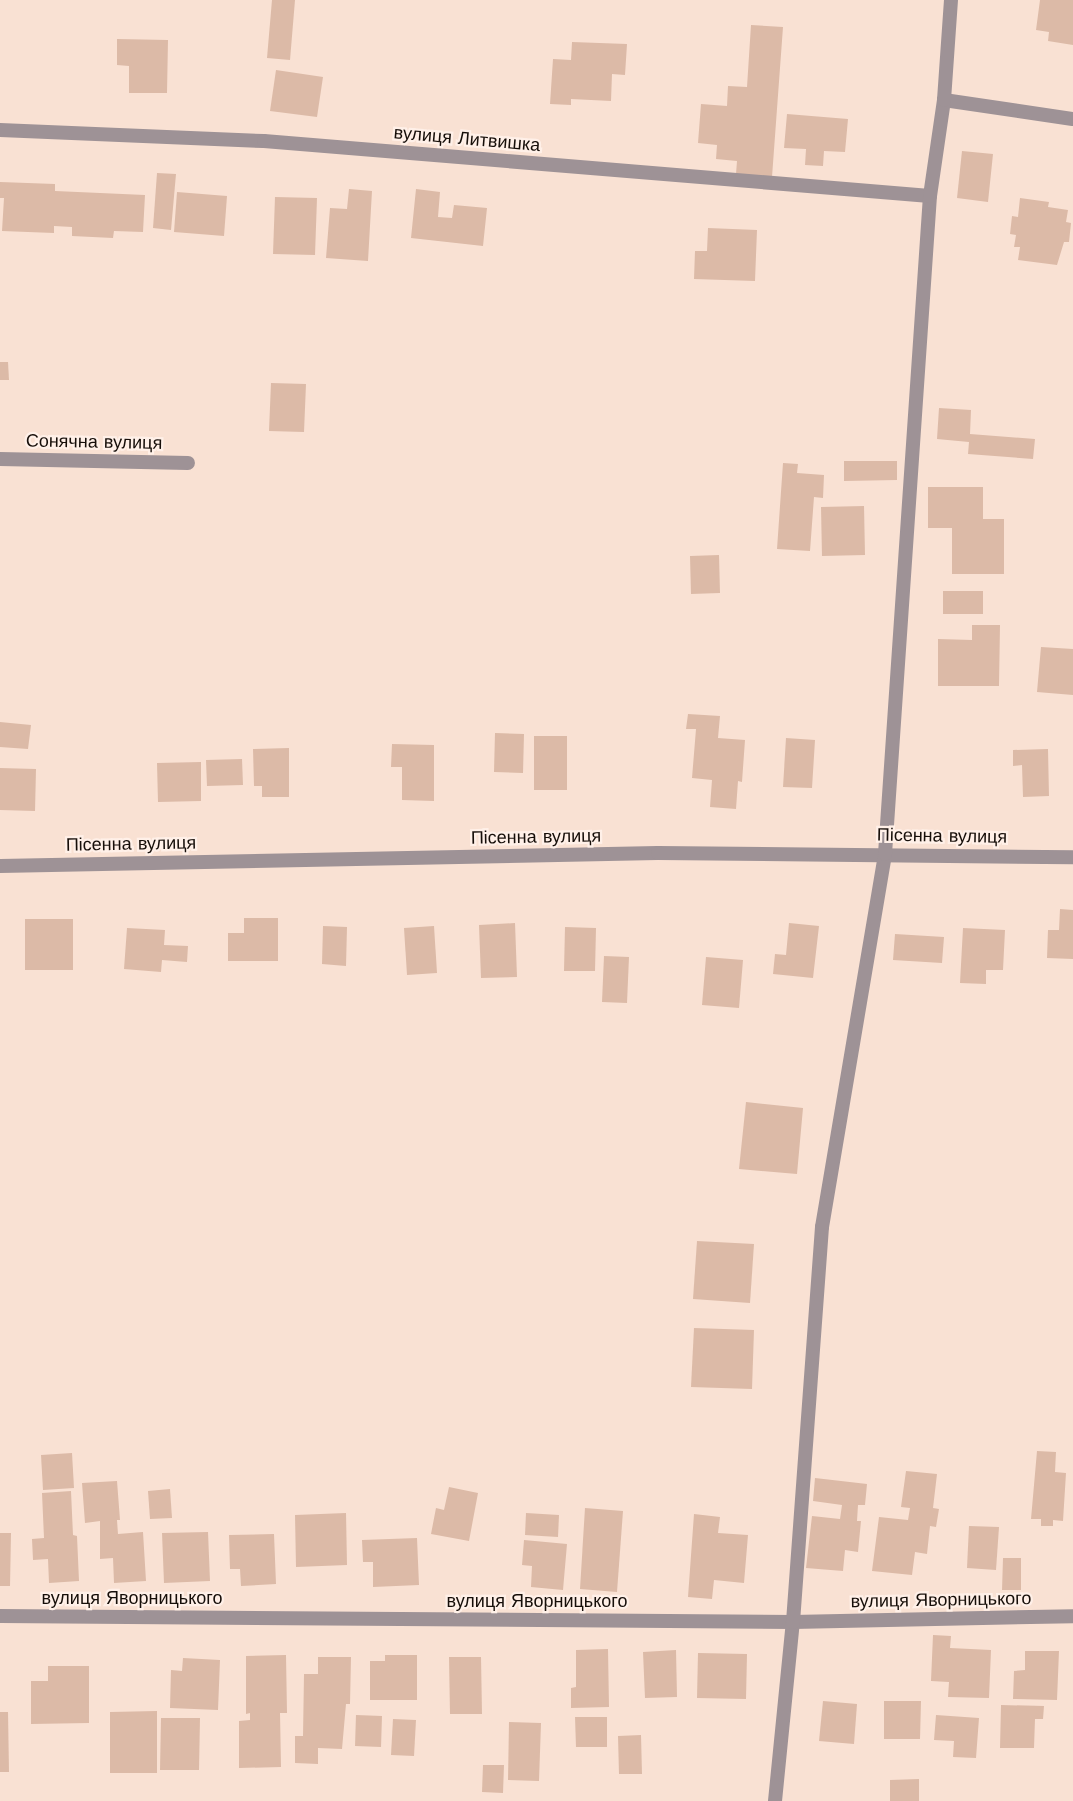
<!DOCTYPE html>
<html>
<head>
<meta charset="utf-8">
<style>
	body { margin:0 }
	#map { position:relative; width:1073px; height:1801px; overflow:hidden; background:#f9e1d3; font-family:"Work Sans",sans-serif }
	div>[style] { position:absolute }
	.building>* { inset:0; background:#dcbaa7 }
	.minor>* { height:14px; margin:-7px; padding:0 7px; transform-origin:7px; border-radius:7px; background:#9e9296 }
	span { translate:-50% -50%; white-space:nowrap; text-align:center; line-height:1.15; -webkit-text-stroke:4.5px #fff0e8; paint-order:stroke }
	.street-label { font-size:18px; color:#160e09 }
</style>
</head>
<body>
<div id="map">
	<div class="building">
		<i style="clip-path:polygon(272px 0,295px 0,290px 60px,267px 58px)"></i>
		<i style="clip-path:polygon(1040px 0,1073px 0,1073px 45px,1048px 41px,1049px 32px,1036px 30px)"></i>
		<i style="clip-path:polygon(751px 25px,783px 27px,772px 177px,736px 174px,737px 161px,716px 159px,717px 145px,698px 143px,701px 104px,727px 106px,728px 86px,747px 87px)"></i>
		<i style="clip-path:polygon(117px 39px,168px 40px,167px 93px,129px 93px,129px 66px,117px 65px)"></i>
		<i style="clip-path:polygon(572px 42px,627px 44px,625px 75px,612px 74px,611px 101px,571px 99px,571px 105px,550px 104px,553px 59px,571px 60px)"></i>
		<i style="clip-path:polygon(276px 70px,323px 77px,317px 117px,270px 111px)"></i>
		<i style="clip-path:polygon(787px 114px,848px 119px,845px 152px,824px 151px,823px 166px,805px 165px,806px 149px,784px 148px)"></i>
		<i style="clip-path:polygon(962px 151px,993px 154px,988px 202px,957px 198px)"></i>
		<i style="clip-path:polygon(157px 173px,176px 174px,171px 230px,153px 228px)"></i>
		<i style="clip-path:polygon(0 182px,55px 184px,55px 191px,145px 195px,143px 232px,114px 231px,113px 238px,72px 236px,72px 227px,54px 226px,54px 233px,2px 231px,4px 198px,0 198px)"></i>
		<i style="clip-path:polygon(349px 189px,372px 191px,368px 261px,326px 258px,330px 208px,347px 209px)"></i>
		<i style="clip-path:polygon(416px 189px,440px 192px,438px 217px,452px 218px,454px 205px,487px 208px,483px 246px,411px 238px)"></i>
		<i style="clip-path:polygon(177px 192px,227px 196px,224px 236px,174px 232px)"></i>
		<i style="clip-path:polygon(275px 197px,317px 198px,315px 255px,273px 254px)"></i>
		<i style="clip-path:polygon(1020px 198px,1049px 202px,1048px 207px,1068px 210px,1066px 222px,1071px 223px,1069px 242px,1064px 242px,1057px 265px,1018px 260px,1020px 247px,1014px 247px,1016px 235px,1010px 234px,1012px 216px,1018px 217px)"></i>
		<i style="clip-path:polygon(708px 228px,757px 230px,755px 281px,694px 279px,695px 251px,707px 251px)"></i>
		<i style="clip-path:polygon(0 362px,8px 362px,9px 380px,0 380px)"></i>
		<i style="clip-path:polygon(271px 383px,306px 384px,304px 432px,269px 431px)"></i>
		<i style="clip-path:polygon(939px 408px,971px 410px,970px 434px,1035px 439px,1033px 459px,968px 454px,969px 442px,937px 439px)"></i>
		<i style="clip-path:polygon(844px 461px,897px 461px,897px 480px,844px 481px)"></i>
		<i style="clip-path:polygon(783px 463px,798px 464px,797px 473px,824px 475px,823px 498px,814px 497px,810px 551px,777px 549px)"></i>
		<i style="clip-path:polygon(928px 487px,983px 487px,983px 519px,1004px 519px,1004px 574px,952px 574px,952px 528px,928px 528px)"></i>
		<i style="clip-path:polygon(864px 506px,865px 555px,822px 556px,821px 507px)"></i>
		<i style="clip-path:polygon(719px 555px,720px 593px,691px 594px,690px 556px)"></i>
		<i style="clip-path:polygon(943px 591px,983px 591px,983px 614px,943px 614px)"></i>
		<i style="clip-path:polygon(972px 625px,1000px 625px,999px 686px,938px 686px,938px 639px,972px 640px)"></i>
		<i style="clip-path:polygon(1041px 647px,1073px 649px,1073px 695px,1037px 692px)"></i>
		<i style="clip-path:polygon(688px 714px,720px 716px,718px 738px,745px 740px,742px 782px,738px 781px,736px 809px,710px 807px,712px 780px,692px 778px,696px 729px,686px 729px)"></i>
		<i style="clip-path:polygon(0 722px,31px 725px,28px 749px,0 747px)"></i>
		<i style="clip-path:polygon(495px 733px,524px 734px,523px 773px,494px 772px)"></i>
		<i style="clip-path:polygon(534px 736px,567px 736px,567px 790px,534px 790px)"></i>
		<i style="clip-path:polygon(786px 738px,815px 740px,812px 788px,783px 787px)"></i>
		<i style="clip-path:polygon(392px 744px,434px 745px,434px 801px,402px 800px,402px 767px,391px 767px)"></i>
		<i style="clip-path:polygon(289px 748px,289px 797px,262px 797px,262px 786px,254px 786px,253px 749px)"></i>
		<i style="clip-path:polygon(1048px 749px,1049px 796px,1023px 797px,1022px 765px,1013px 766px,1013px 750px)"></i>
		<i style="clip-path:polygon(242px 759px,243px 785px,207px 786px,206px 760px)"></i>
		<i style="clip-path:polygon(201px 762px,201px 801px,158px 802px,157px 763px)"></i>
		<i style="clip-path:polygon(0 768px,36px 769px,35px 811px,0 810px)"></i>
		<i style="clip-path:polygon(1060px 909px,1073px 910px,1073px 959px,1047px 958px,1048px 930px,1059px 930px)"></i>
		<i style="clip-path:polygon(244px 918px,278px 918px,278px 961px,228px 961px,228px 933px,244px 933px)"></i>
		<i style="clip-path:polygon(25px 919px,73px 919px,73px 970px,25px 970px)"></i>
		<i style="clip-path:polygon(515px 923px,517px 977px,481px 978px,479px 925px)"></i>
		<i style="clip-path:polygon(789px 923px,819px 926px,813px 978px,773px 974px,775px 954px,786px 955px)"></i>
		<i style="clip-path:polygon(323px 926px,347px 927px,346px 966px,322px 964px)"></i>
		<i style="clip-path:polygon(434px 926px,437px 973px,407px 975px,404px 928px)"></i>
		<i style="clip-path:polygon(565px 927px,596px 928px,595px 971px,564px 971px)"></i>
		<i style="clip-path:polygon(127px 928px,165px 930px,164px 945px,188px 946px,187px 962px,162px 960px,161px 972px,124px 969px)"></i>
		<i style="clip-path:polygon(963px 928px,1005px 930px,1003px 970px,986px 970px,986px 984px,960px 983px)"></i>
		<i style="clip-path:polygon(895px 934px,944px 937px,942px 963px,893px 960px)"></i>
		<i style="clip-path:polygon(604px 956px,629px 957px,627px 1003px,602px 1002px)"></i>
		<i style="clip-path:polygon(706px 957px,743px 960px,739px 1008px,702px 1005px)"></i>
		<i style="clip-path:polygon(746px 1102px,803px 1108px,797px 1174px,739px 1169px)"></i>
		<i style="clip-path:polygon(697px 1241px,754px 1244px,750px 1303px,693px 1299px)"></i>
		<i style="clip-path:polygon(694px 1328px,754px 1330px,752px 1389px,691px 1387px)"></i>
		<i style="clip-path:polygon(1037px 1451px,1056px 1452px,1055px 1472px,1066px 1473px,1063px 1521px,1053px 1520px,1053px 1526px,1041px 1526px,1041px 1519px,1031px 1519px)"></i>
		<i style="clip-path:polygon(72px 1453px,74px 1488px,43px 1490px,41px 1455px)"></i>
		<i style="clip-path:polygon(906px 1471px,937px 1474px,933px 1508px,939px 1509px,936px 1527px,930px 1526px,927px 1554px,915px 1552px,912px 1575px,872px 1571px,879px 1517px,908px 1520px,910px 1508px,901px 1507px)"></i>
		<i style="clip-path:polygon(815px 1478px,867px 1484px,865px 1505px,858px 1505px,857px 1521px,861px 1521px,858px 1552px,845px 1550px,843px 1571px,806px 1568px,812px 1516px,840px 1519px,842px 1505px,813px 1501px)"></i>
		<i style="clip-path:polygon(117px 1481px,120px 1520px,117px 1520px,118px 1534px,143px 1532px,146px 1581px,114px 1583px,113px 1558px,100px 1559px,100px 1521px,85px 1523px,82px 1483px)"></i>
		<i style="clip-path:polygon(449px 1487px,478px 1493px,469px 1541px,431px 1534px,436px 1508px,444px 1510px)"></i>
		<i style="clip-path:polygon(170px 1489px,172px 1518px,150px 1519px,148px 1491px)"></i>
		<i style="clip-path:polygon(71px 1491px,73px 1535px,77px 1536px,79px 1581px,49px 1583px,48px 1559px,33px 1560px,32px 1539px,44px 1538px,42px 1493px)"></i>
		<i style="clip-path:polygon(585px 1508px,623px 1511px,617px 1592px,580px 1589px)"></i>
		<i style="clip-path:polygon(346px 1513px,347px 1565px,296px 1567px,295px 1515px)"></i>
		<i style="clip-path:polygon(526px 1513px,559px 1515px,558px 1537px,525px 1535px)"></i>
		<i style="clip-path:polygon(694px 1514px,720px 1517px,718px 1533px,748px 1535px,744px 1583px,714px 1580px,712px 1599px,688px 1597px)"></i>
		<i style="clip-path:polygon(969px 1526px,999px 1527px,996px 1570px,967px 1568px)"></i>
		<i style="clip-path:polygon(208px 1532px,210px 1581px,164px 1583px,162px 1533px)"></i>
		<i style="clip-path:polygon(0 1533px,11px 1533px,10px 1586px,0 1586px)"></i>
		<i style="clip-path:polygon(274px 1534px,276px 1584px,241px 1586px,240px 1569px,230px 1569px,229px 1535px)"></i>
		<i style="clip-path:polygon(417px 1538px,419px 1585px,373px 1587px,373px 1562px,363px 1562px,362px 1540px)"></i>
		<i style="clip-path:polygon(524px 1540px,567px 1544px,563px 1590px,531px 1587px,532px 1566px,522px 1565px)"></i>
		<i style="clip-path:polygon(1003px 1558px,1021px 1558px,1021px 1590px,1002px 1590px)"></i>
		<i style="clip-path:polygon(933px 1635px,951px 1636px,950px 1648px,991px 1650px,989px 1698px,948px 1697px,949px 1682px,931px 1681px)"></i>
		<i style="clip-path:polygon(608px 1649px,609px 1707px,571px 1708px,571px 1688px,576px 1687px,576px 1650px)"></i>
		<i style="clip-path:polygon(676px 1650px,677px 1697px,645px 1698px,643px 1652px)"></i>
		<i style="clip-path:polygon(1025px 1651px,1059px 1651px,1057px 1700px,1013px 1699px,1014px 1671px,1025px 1670px)"></i>
		<i style="clip-path:polygon(698px 1653px,747px 1654px,746px 1699px,697px 1698px)"></i>
		<i style="clip-path:polygon(286px 1655px,287px 1713px,280px 1713px,281px 1767px,239px 1768px,239px 1721px,250px 1720px,250px 1713px,246px 1714px,246px 1656px)"></i>
		<i style="clip-path:polygon(385px 1655px,417px 1655px,417px 1700px,370px 1700px,370px 1661px,385px 1661px)"></i>
		<i style="clip-path:polygon(318px 1657px,351px 1657px,350px 1704px,346px 1704px,342px 1749px,318px 1748px,318px 1764px,295px 1763px,295px 1736px,303px 1736px,304px 1674px,318px 1674px)"></i>
		<i style="clip-path:polygon(449px 1657px,481px 1657px,482px 1714px,450px 1714px)"></i>
		<i style="clip-path:polygon(183px 1658px,220px 1660px,218px 1710px,170px 1708px,171px 1670px,182px 1671px)"></i>
		<i style="clip-path:polygon(48px 1666px,89px 1666px,89px 1723px,31px 1724px,31px 1681px,48px 1681px)"></i>
		<i style="clip-path:polygon(823px 1701px,857px 1704px,854px 1744px,819px 1741px)"></i>
		<i style="clip-path:polygon(884px 1701px,921px 1701px,920px 1739px,884px 1739px)"></i>
		<i style="clip-path:polygon(1001px 1705px,1044px 1706px,1043px 1719px,1035px 1719px,1034px 1748px,1000px 1748px)"></i>
		<i style="clip-path:polygon(157px 1711px,157px 1773px,110px 1773px,110px 1712px)"></i>
		<i style="clip-path:polygon(0 1712px,8px 1712px,9px 1772px,0 1772px)"></i>
		<i style="clip-path:polygon(356px 1715px,382px 1716px,381px 1747px,355px 1746px)"></i>
		<i style="clip-path:polygon(936px 1715px,979px 1718px,976px 1758px,953px 1757px,954px 1741px,934px 1740px)"></i>
		<i style="clip-path:polygon(575px 1717px,607px 1717px,607px 1747px,576px 1747px)"></i>
		<i style="clip-path:polygon(161px 1718px,200px 1718px,199px 1770px,160px 1770px)"></i>
		<i style="clip-path:polygon(393px 1719px,416px 1720px,414px 1756px,391px 1755px)"></i>
		<i style="clip-path:polygon(509px 1722px,541px 1723px,539px 1781px,508px 1780px)"></i>
		<i style="clip-path:polygon(641px 1735px,642px 1774px,619px 1774px,618px 1736px)"></i>
		<i style="clip-path:polygon(483px 1765px,504px 1765px,503px 1793px,482px 1792px)"></i>
		<i style="clip-path:polygon(919px 1779px,919px 1801px,890px 1801px,890px 1780px)"></i>
	</div>
	<div class="minor">
		<i style="left:944px;top:100px;width:130px;rotate:8.4deg"></i>
		<i style="left:0;top:130px;width:264px;rotate:2.4deg"></i>
		<i style="left:264px;top:141px;width:668px;rotate:4.72deg"></i>
		<i style="left:0;top:459px;width:188px;rotate:1.2deg"></i>
		<i style="left:0;top:866px;width:658px;rotate:-1.13deg"></i>
		<i style="left:658px;top:853px;width:415px;rotate:0.6deg"></i>
		<i style="left:0;top:1616px;width:793px;rotate:0.43deg"></i>
		<i style="left:793px;top:1622px;width:280px;rotate:-1.2deg"></i>
		<i style="left:775px;top:1801px;width:180px;rotate:-84.3deg"></i>
		<i style="left:793px;top:1622px;width:396px;rotate:-85.8deg"></i>
		<i style="left:822px;top:1227px;width:378px;rotate:-80.4deg"></i>
		<i style="left:885px;top:854px;width:660px;rotate:-86.09deg"></i>
		<i style="left:930px;top:196px;width:97px;rotate:-81.7deg"></i>
		<i style="left:944px;top:100px;width:100px;rotate:-86deg"></i>
	</div>
	<div class="street-label">
		<span style="left:467px;top:139px;rotate:5deg">вулиця Литвишка</span>
		<span style="left:94px;top:442px;rotate:1deg">Сонячна вулиця</span>
		<span style="left:942px;top:836px;rotate:1deg">Пісенна вулиця</span>
		<span style="left:536px;top:837px;rotate:-1deg">Пісенна вулиця</span>
		<span style="left:131px;top:844px;rotate:-1deg">Пісенна вулиця</span>
		<span style="left:132px;top:1598px">вулиця Яворницького</span>
		<span style="left:941px;top:1600px;rotate:-1deg">вулиця Яворницького</span>
		<span style="left:537px;top:1601px">вулиця Яворницького</span>
	</div>
</div>
</body>
</html>
